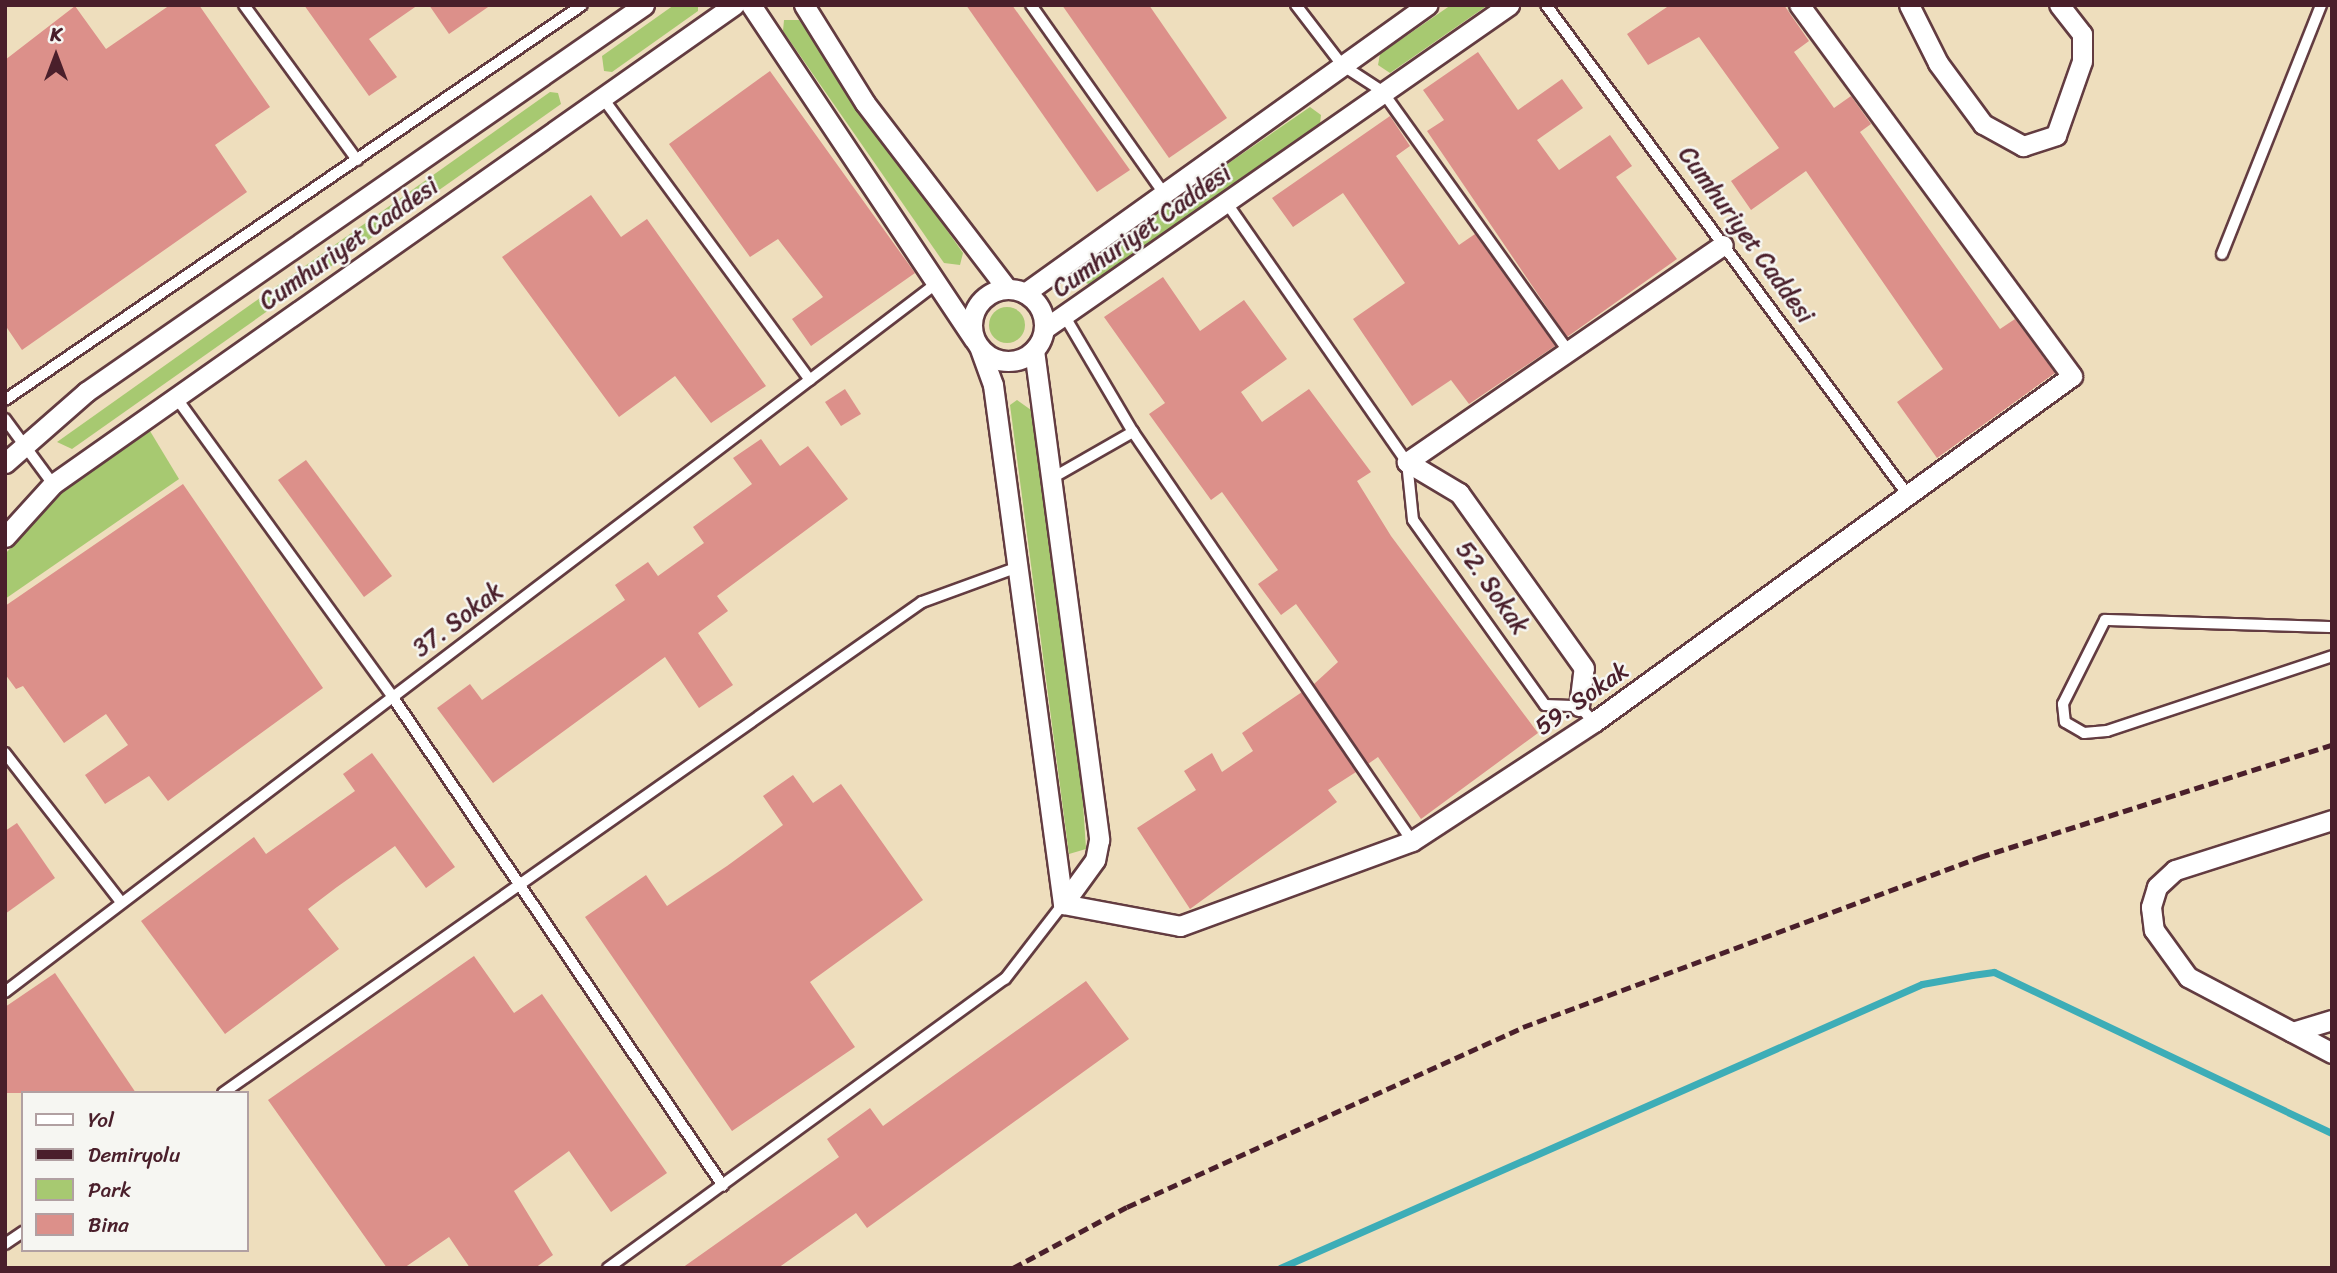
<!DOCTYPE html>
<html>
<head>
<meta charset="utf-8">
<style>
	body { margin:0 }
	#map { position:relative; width:2337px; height:1273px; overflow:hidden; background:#eedebd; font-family:Sriracha,sans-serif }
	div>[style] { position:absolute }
	.green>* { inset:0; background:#a7c971 }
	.round { border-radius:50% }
	.stream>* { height:7px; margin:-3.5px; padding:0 3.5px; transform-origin:3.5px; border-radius:3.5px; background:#3dadb7 }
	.building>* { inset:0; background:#dc908a }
	.roads { filter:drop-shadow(2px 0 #633c41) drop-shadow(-2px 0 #633c41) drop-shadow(0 2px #633c41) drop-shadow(0 -2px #633c41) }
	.service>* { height:10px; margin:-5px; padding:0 5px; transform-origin:5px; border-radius:5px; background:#fff }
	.minor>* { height:19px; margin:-9.5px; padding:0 9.5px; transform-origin:9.5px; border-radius:9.5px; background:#fff }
	.minor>.ring { margin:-9.5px; padding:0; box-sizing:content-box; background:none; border:19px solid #fff; border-radius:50% }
	.rail>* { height:5px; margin-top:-2.5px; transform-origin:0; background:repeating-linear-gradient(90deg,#4a1f2b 0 10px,transparent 0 15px) }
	span { translate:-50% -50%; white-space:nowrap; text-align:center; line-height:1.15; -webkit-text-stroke:5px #f6f6f2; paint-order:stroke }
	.street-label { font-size:24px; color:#4a1f2b }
	.frame { position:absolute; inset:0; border:7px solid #4a1f2b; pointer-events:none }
	.legend { position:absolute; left:21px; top:1091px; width:228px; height:161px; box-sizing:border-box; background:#f6f6f2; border:2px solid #b1a0a2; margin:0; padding:9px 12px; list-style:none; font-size:21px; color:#4a1f2b }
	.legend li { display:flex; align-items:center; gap:14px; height:35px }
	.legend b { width:35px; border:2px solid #b1a0a2 }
	.north { position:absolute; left:21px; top:21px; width:70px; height:70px; -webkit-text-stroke:5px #f6f6f2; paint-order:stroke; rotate:0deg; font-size:19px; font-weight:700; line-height:28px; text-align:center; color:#4a1f2b }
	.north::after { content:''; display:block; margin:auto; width:24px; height:32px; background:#4a1f2b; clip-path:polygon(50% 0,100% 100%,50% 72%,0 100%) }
</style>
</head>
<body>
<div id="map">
	<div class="green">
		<i style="clip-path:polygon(674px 5px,698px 5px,698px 11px,612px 72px,604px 71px,602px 56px)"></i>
		<i style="clip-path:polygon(1451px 5px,1488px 5px,1390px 73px,1378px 65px,1380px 54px)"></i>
		<i style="clip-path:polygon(784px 20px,799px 20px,963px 253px,960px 265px,944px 263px,783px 31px)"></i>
		<i style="clip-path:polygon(550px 92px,558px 93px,561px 104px,72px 449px,57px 442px)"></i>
		<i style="clip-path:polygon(1310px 107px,1321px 115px,1320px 124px,1092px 285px,1073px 279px,1076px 268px)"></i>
		<i class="round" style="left:989px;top:307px;width:36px;height:36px"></i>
		<i style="clip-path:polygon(1017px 400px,1031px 410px,1081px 773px,1086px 849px,1069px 854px,1010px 405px)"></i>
		<i style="clip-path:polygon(150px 431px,179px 479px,5px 599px,5px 554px,64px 491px)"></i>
	</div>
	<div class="stream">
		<i style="left:1280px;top:1268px;width:702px;rotate:-23.86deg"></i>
		<i style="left:1922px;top:984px;width:51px;rotate:-10.2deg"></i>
		<i style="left:1972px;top:975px;width:22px;rotate:-8deg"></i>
		<i style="left:1994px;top:972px;width:374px;rotate:25.5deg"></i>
	</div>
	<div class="building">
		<i style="clip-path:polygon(170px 5px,199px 5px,270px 107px,215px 145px,247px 192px,22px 350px,5px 325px,5px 60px,75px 6px,106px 49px)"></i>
		<i style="clip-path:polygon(304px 5px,418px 5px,369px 39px,397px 77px,369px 96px)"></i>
		<i style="clip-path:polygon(429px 5px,491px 5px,449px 34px)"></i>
		<i style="clip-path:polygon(966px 5px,1012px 5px,1130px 170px,1097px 192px)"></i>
		<i style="clip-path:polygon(1062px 5px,1149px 5px,1227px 118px,1169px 158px)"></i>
		<i style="clip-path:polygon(1670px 5px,1784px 5px,1809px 41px,1794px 52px,1834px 108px,1851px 96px,1871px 124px,1860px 132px,2000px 329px,2015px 319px,2055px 373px,1937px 458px,1897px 402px,1943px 369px,1806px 171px,1751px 210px,1731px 181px,1779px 148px,1699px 37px,1648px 65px,1627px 34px)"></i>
		<i style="clip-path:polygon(1478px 52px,1518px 110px,1562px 79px,1583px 108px,1537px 140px,1559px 170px,1610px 135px,1632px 166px,1616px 177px,1677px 259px,1567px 337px,1427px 131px,1444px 120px,1423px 90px)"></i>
		<i style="clip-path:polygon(770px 71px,915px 273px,811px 346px,792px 319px,823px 297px,778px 239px,750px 257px,669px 144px)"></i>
		<i style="clip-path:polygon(1390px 116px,1410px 146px,1396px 156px,1459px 245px,1475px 234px,1555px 346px,1469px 404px,1451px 380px,1412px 406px,1353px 319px,1405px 283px,1343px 193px,1293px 227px,1272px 198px)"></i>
		<i style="clip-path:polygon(591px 195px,621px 237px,647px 219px,766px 386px,711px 423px,675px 376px,619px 417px,502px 257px)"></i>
		<i style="clip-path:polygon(1163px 277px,1200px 331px,1244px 300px,1287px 359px,1241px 392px,1262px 422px,1309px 389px,1371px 472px,1357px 481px,1391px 536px,1538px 733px,1421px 819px,1378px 757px,1368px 764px,1314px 684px,1338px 662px,1296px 604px,1281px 615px,1258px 584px,1278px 570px,1222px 492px,1211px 500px,1149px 414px,1165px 403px,1104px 317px)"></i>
		<i style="clip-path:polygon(845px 389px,861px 414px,841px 426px,825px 402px)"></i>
		<i style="clip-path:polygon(761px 439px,780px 466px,808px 446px,848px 499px,717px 596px,728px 611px,698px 633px,733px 685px,699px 708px,665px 657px,493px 783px,437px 708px,470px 684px,482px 700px,625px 600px,615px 585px,648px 562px,658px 576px,704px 543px,693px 527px,752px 484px,733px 458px)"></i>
		<i style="clip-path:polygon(306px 460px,392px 576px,364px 597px,278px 480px)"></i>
		<i style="clip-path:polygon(183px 484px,323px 688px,168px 801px,149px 776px,105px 804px,85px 775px,128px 745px,106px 714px,64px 743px,23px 686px,16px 689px,5px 674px,5px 606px)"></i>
		<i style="clip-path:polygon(1302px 692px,1356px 772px,1328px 790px,1337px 802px,1190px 909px,1137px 828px,1196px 790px,1184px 771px,1212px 753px,1222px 772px,1253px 751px,1242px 733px)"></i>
		<i style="clip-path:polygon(372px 753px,455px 867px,426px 888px,395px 846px,337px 887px,308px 909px,339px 949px,225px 1034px,141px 921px,254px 837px,266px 854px,355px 791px,343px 774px)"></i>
		<i style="clip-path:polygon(793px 775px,813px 803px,841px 784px,923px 900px,810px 982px,855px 1047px,732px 1131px,585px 917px,646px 875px,667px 906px,727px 866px,783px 825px,763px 796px)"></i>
		<i style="clip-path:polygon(17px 823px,55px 878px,5px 914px,5px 831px)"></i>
		<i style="clip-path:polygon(474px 956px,514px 1013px,542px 994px,667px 1173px,611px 1212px,569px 1151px,514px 1191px,553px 1255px,535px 1268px,470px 1268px,449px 1237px,404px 1268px,387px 1268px,268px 1100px)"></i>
		<i style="clip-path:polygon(55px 973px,136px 1093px,5px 1093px,5px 1007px)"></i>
		<i style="clip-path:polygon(1086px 981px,1129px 1039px,867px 1228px,856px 1213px,778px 1268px,682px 1268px,839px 1157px,827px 1139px,870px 1108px,883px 1126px)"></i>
	</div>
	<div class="roads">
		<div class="service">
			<i style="left:244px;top:5px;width:192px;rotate:53.9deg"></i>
			<i style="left:1031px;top:5px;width:228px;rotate:54.8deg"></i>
			<i style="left:1296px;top:5px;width:76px;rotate:52.5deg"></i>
			<i style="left:1342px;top:65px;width:48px;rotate:33deg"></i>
			<i style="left:1382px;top:91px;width:320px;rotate:54.4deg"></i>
			<i style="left:1546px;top:5px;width:608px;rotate:53.56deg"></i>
			<i style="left:602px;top:97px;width:351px;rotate:53.7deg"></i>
			<i style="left:1226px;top:202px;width:317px;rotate:55.2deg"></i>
			<i style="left:1407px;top:462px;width:58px;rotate:84.1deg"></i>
			<i style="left:1413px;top:520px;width:227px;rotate:54.5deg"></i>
			<i style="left:1545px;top:705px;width:34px;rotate:2deg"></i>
			<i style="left:1579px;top:706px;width:22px;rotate:47deg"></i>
			<i style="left:2222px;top:254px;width:268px;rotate:-68.3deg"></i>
			<i style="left:1064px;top:315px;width:136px;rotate:59.5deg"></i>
			<i style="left:1133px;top:432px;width:495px;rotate:55.7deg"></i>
			<i style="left:175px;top:396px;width:370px;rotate:54.1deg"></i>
			<i style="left:392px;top:696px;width:591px;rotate:55.96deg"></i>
			<i style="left:5px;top:400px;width:699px;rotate:-34.39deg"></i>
			<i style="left:5px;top:419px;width:81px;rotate:53.6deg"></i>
			<i style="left:1054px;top:477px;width:91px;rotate:-29.7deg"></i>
			<i style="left:2332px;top:627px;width:227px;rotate:-178.2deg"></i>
			<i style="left:2105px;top:620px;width:94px;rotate:116.6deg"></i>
			<i style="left:2063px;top:704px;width:18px;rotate:84deg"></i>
			<i style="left:2065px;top:722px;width:22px;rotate:30deg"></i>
			<i style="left:2084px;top:733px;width:23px;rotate:-5deg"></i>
			<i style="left:2107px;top:731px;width:237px;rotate:-18.4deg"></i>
			<i style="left:5px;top:753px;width:189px;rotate:52.1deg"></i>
			<i style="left:5px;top:992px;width:1171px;rotate:-37.26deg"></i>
			<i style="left:223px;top:1093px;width:854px;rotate:-35.09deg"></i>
			<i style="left:922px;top:602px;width:102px;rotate:-20deg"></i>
			<i style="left:5px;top:1244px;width:22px;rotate:-34deg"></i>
			<i style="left:608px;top:1268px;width:491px;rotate:-36.1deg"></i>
			<i style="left:1005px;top:979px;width:95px;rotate:-52.3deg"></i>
		</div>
		<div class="minor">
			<i style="left:751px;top:5px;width:402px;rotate:56.3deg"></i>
			<i style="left:804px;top:5px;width:115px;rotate:58.1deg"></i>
			<i style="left:865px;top:103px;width:234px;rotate:52.6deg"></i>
			<i style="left:1909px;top:5px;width:65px;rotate:63.4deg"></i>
			<i style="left:1938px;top:63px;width:76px;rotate:53.6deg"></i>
			<i style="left:1983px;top:124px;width:46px;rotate:28.8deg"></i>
			<i style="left:2023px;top:146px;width:35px;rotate:-18deg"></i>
			<i style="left:2056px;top:135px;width:78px;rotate:-70.6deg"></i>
			<i style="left:2082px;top:61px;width:27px;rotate:-90deg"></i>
			<i style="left:2082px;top:34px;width:37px;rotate:-128deg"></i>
			<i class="ring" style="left:972px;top:289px;width:53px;height:53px"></i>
			<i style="left:1025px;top:293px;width:495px;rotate:-35.6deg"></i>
			<i style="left:1044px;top:329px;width:567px;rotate:-34.87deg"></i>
			<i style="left:980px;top:349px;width:38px;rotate:70deg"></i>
			<i style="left:993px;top:385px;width:524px;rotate:82.32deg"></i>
			<i style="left:1034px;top:350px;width:494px;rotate:82.4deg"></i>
			<i style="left:1099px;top:840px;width:20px;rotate:101deg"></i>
			<i style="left:1095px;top:860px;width:54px;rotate:126deg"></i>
			<i style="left:5px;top:463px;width:108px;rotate:-41.2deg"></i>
			<i style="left:86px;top:392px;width:679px;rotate:-34.74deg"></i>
			<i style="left:5px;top:537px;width:72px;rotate:-47.8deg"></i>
			<i style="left:53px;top:484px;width:833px;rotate:-35.12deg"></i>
			<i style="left:1579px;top:706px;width:38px;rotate:-83deg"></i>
			<i style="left:1584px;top:668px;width:215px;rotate:-125.5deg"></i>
			<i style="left:1459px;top:493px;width:61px;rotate:-149.2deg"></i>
			<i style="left:1407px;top:462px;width:383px;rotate:-34.5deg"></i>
			<i style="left:2332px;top:820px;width:165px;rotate:162.3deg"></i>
			<i style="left:2175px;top:870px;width:25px;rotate:137deg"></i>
			<i style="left:2157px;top:887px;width:21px;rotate:107deg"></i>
			<i style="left:2151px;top:907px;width:23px;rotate:83deg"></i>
			<i style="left:2154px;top:930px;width:58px;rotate:54.1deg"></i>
			<i style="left:2188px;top:977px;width:163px;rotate:27.8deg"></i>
			<i style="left:1063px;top:904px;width:119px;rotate:10.6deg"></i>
			<i style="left:1180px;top:926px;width:247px;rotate:-20.1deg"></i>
			<i style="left:1412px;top:841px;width:217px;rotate:-33.2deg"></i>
			<i style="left:1594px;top:722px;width:590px;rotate:-35.9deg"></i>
			<i style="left:2072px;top:376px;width:461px;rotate:-126.3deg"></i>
			<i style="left:2292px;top:1032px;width:42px;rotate:-16.7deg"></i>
		</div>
	</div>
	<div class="rail">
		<i style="left:1013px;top:1268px;width:129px;rotate:-28.2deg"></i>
		<i style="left:1127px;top:1207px;width:435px;rotate:-24.4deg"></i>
		<i style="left:1523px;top:1027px;width:488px;rotate:-20.4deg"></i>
		<i style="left:1980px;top:857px;width:369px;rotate:-17.7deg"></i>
	</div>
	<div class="street-label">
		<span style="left:1142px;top:231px;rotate:-35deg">Cumhuriyet Caddesi</span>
		<span style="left:1746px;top:235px;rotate:54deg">Cumhuriyet Caddesi</span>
		<span style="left:349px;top:244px;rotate:-35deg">Cumhuriyet Caddesi</span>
		<span style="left:1492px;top:588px;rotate:55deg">52. Sokak</span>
		<span style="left:458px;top:620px;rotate:-37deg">37. Sokak</span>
		<span style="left:1582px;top:699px;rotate:-35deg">59. Sokak</span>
	</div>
	<div class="frame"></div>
	<ul class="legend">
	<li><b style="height:9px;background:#fff"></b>Yol</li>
	<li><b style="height:9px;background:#4a1f2b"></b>Demiryolu</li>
	<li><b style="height:19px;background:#a7c971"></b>Park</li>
	<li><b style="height:19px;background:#dc908a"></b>Bina</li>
	</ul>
	<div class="north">K</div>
</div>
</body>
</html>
